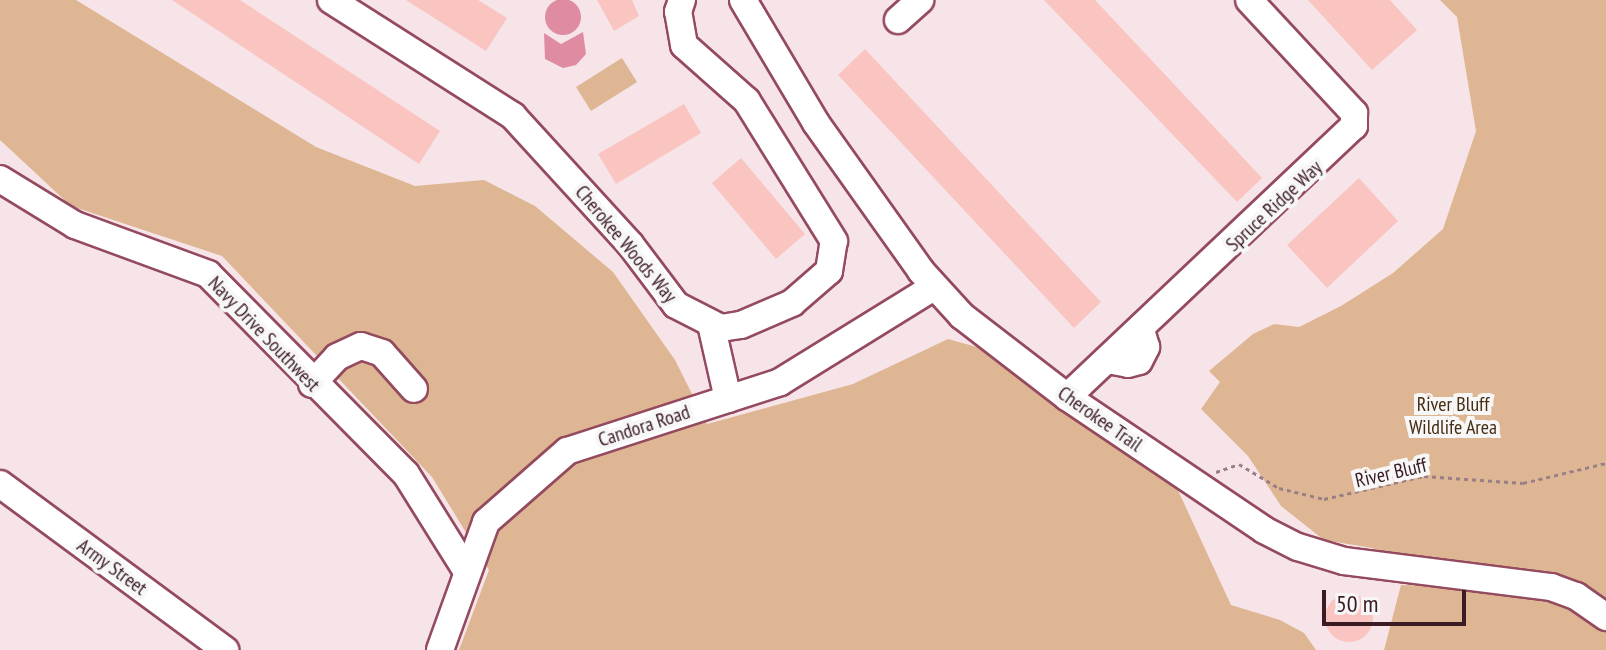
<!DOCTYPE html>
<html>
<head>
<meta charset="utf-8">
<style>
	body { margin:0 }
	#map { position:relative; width:1606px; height:650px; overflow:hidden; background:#f7e4e8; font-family:"PT Sans Narrow",sans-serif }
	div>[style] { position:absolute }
	.green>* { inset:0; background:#deb693 }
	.water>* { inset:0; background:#df8ca2 }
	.round { border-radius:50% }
	.building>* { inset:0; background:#fac4c0 }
	.path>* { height:3px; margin-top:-1.5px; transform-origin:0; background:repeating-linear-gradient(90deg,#997f86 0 4px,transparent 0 8px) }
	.roads { filter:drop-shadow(2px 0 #944a5f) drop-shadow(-2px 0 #944a5f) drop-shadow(0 2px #944a5f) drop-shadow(0 -2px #944a5f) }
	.minor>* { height:26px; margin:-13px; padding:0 13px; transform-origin:13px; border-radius:13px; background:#fff }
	span { translate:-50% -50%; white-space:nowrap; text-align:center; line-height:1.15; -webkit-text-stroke:8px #f7f7f7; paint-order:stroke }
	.street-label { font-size:20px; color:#3b1b24 }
	.park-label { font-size:20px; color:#462d14 }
	.scale { position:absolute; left:1322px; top:590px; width:144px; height:36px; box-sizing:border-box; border:4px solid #3b1b24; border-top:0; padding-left:10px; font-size:24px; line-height:28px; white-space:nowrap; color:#3b1b24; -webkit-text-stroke:6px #f7f7f7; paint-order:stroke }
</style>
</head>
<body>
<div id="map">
	<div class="green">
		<i style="clip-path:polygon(0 0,76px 0,316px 147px,415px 186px,484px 180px,535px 206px,613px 272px,675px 360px,707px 424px,853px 384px,948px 339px,991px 351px,1176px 486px,1231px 605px,1280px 620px,1304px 633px,1316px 650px,459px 650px,489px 570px,432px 477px,222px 256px,71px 206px,0 140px)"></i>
		<i style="clip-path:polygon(1440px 0,1606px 0,1606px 650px,1384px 650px,1401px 585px,1445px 586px,1444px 573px,1372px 548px,1324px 540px,1281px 506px,1248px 456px,1201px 409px,1220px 382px,1209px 371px,1253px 334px,1274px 324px,1299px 327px,1341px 306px,1393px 273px,1443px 229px,1476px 131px,1457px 17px)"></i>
		<i style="clip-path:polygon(622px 58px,637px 82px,591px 111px,576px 87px)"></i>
	</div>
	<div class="water">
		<i class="round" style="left:545px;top:-1px;width:36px;height:36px"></i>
		<i style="clip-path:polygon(583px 32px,586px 54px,576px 65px,563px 68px,545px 59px,544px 33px,561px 44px)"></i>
	</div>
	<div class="building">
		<i style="clip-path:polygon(172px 0,240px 0,440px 131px,419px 164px)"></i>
		<i style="clip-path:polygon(406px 0,478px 0,507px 18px,486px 51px)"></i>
		<i style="clip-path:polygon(597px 0,632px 0,639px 16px,614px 31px)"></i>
		<i style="clip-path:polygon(1044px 0,1095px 0,1262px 178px,1237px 202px)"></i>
		<i style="clip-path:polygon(1308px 0,1390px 0,1417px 30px,1372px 70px)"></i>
		<i style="clip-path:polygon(865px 49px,1101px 302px,1074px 328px,838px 75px)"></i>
		<i style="clip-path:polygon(684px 104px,701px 133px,616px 184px,598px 154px)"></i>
		<i style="clip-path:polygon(741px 158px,805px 234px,776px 259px,712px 183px)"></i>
		<i style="clip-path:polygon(1359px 178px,1398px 221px,1327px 288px,1287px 245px)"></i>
		<i class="round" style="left:1325px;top:594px;width:48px;height:48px"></i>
	</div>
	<div class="path">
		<i style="left:1216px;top:472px;width:24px;rotate:-19deg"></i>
		<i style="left:1239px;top:464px;width:47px;rotate:31deg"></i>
		<i style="left:1279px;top:488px;width:46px;rotate:13.7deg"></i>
		<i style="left:1324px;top:499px;width:103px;rotate:-13deg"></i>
		<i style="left:1424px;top:476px;width:99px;rotate:4deg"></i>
		<i style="left:1523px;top:483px;width:85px;rotate:-13.5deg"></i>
	</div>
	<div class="roads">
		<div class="minor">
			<i style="left:331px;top:0;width:216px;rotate:32.5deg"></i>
			<i style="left:513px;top:116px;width:173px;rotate:47.6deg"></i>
			<i style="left:630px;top:244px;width:76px;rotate:53deg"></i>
			<i style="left:676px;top:305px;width:51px;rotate:27.1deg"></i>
			<i style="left:721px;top:328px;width:20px;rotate:-9deg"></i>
			<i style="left:741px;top:325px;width:56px;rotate:-23.3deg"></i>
			<i style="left:792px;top:303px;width:49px;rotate:-40.9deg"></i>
			<i style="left:829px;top:271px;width:30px;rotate:-81deg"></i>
			<i style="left:834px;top:241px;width:165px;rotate:-121.9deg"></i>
			<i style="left:747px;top:101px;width:84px;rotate:-138.4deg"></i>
			<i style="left:684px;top:45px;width:34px;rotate:-100deg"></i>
			<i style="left:678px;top:12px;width:13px;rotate:-72deg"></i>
			<i style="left:743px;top:0;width:143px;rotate:59.3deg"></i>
			<i style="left:816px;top:123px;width:181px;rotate:54.6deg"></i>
			<i style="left:921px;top:271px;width:61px;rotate:47.7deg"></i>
			<i style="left:962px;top:316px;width:133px;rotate:37.6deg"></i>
			<i style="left:1067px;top:397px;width:238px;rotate:34deg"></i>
			<i style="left:1264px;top:530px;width:38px;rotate:27deg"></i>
			<i style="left:1298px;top:547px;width:48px;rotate:16.9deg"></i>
			<i style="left:1344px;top:561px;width:209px;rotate:7.2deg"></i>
			<i style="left:1551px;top:587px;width:27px;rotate:20deg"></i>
			<i style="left:1576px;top:596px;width:37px;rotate:35deg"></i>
			<i style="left:898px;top:20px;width:30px;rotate:-42deg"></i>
			<i style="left:0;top:179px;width:88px;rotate:31.5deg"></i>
			<i style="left:75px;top:225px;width:142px;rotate:20.2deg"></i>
			<i style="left:208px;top:274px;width:281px;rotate:45.3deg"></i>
			<i style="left:406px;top:474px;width:113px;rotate:58deg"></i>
			<i style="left:711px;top:324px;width:77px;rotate:77.2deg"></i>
			<i style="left:1108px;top:360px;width:20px;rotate:11deg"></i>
			<i style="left:1128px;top:364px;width:11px;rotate:-15deg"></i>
			<i style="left:1139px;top:361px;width:16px;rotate:-63deg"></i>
			<i style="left:1146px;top:347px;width:19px;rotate:-106deg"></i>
			<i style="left:312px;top:384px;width:37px;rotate:-47deg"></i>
			<i style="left:337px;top:357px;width:26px;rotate:-25deg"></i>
			<i style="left:361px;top:346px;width:22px;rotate:18deg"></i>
			<i style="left:382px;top:353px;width:48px;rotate:48.4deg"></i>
			<i style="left:1067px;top:397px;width:395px;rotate:-43.4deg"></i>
			<i style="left:1354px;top:126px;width:13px;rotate:-90deg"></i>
			<i style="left:1354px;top:113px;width:154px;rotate:-132.9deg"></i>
			<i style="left:0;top:484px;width:280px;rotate:36.4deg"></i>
			<i style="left:440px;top:650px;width:136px;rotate:-70.2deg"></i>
			<i style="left:486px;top:522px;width:108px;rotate:-41.2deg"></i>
			<i style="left:567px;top:451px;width:224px;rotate:-17.9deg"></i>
			<i style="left:780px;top:382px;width:181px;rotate:-31.7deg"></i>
		</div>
	</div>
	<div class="street-label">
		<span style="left:1274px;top:206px;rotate:-43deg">Spruce Ridge Way</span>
		<span style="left:626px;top:244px;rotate:50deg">Cherokee Woods Way</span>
		<span style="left:264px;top:334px;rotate:46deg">Navy Drive Southwest</span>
		<span style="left:1100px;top:419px;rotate:35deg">Cherokee Trail</span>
		<span style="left:644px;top:426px;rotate:-18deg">Candora Road</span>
		<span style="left:1391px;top:473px;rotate:-13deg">River Bluff</span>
		<span style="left:112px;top:567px;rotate:36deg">Army Street</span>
	</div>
	<div class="park-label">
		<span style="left:1453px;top:416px">River Bluff<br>Wildlife Area</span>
	</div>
	<div class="scale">50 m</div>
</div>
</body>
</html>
